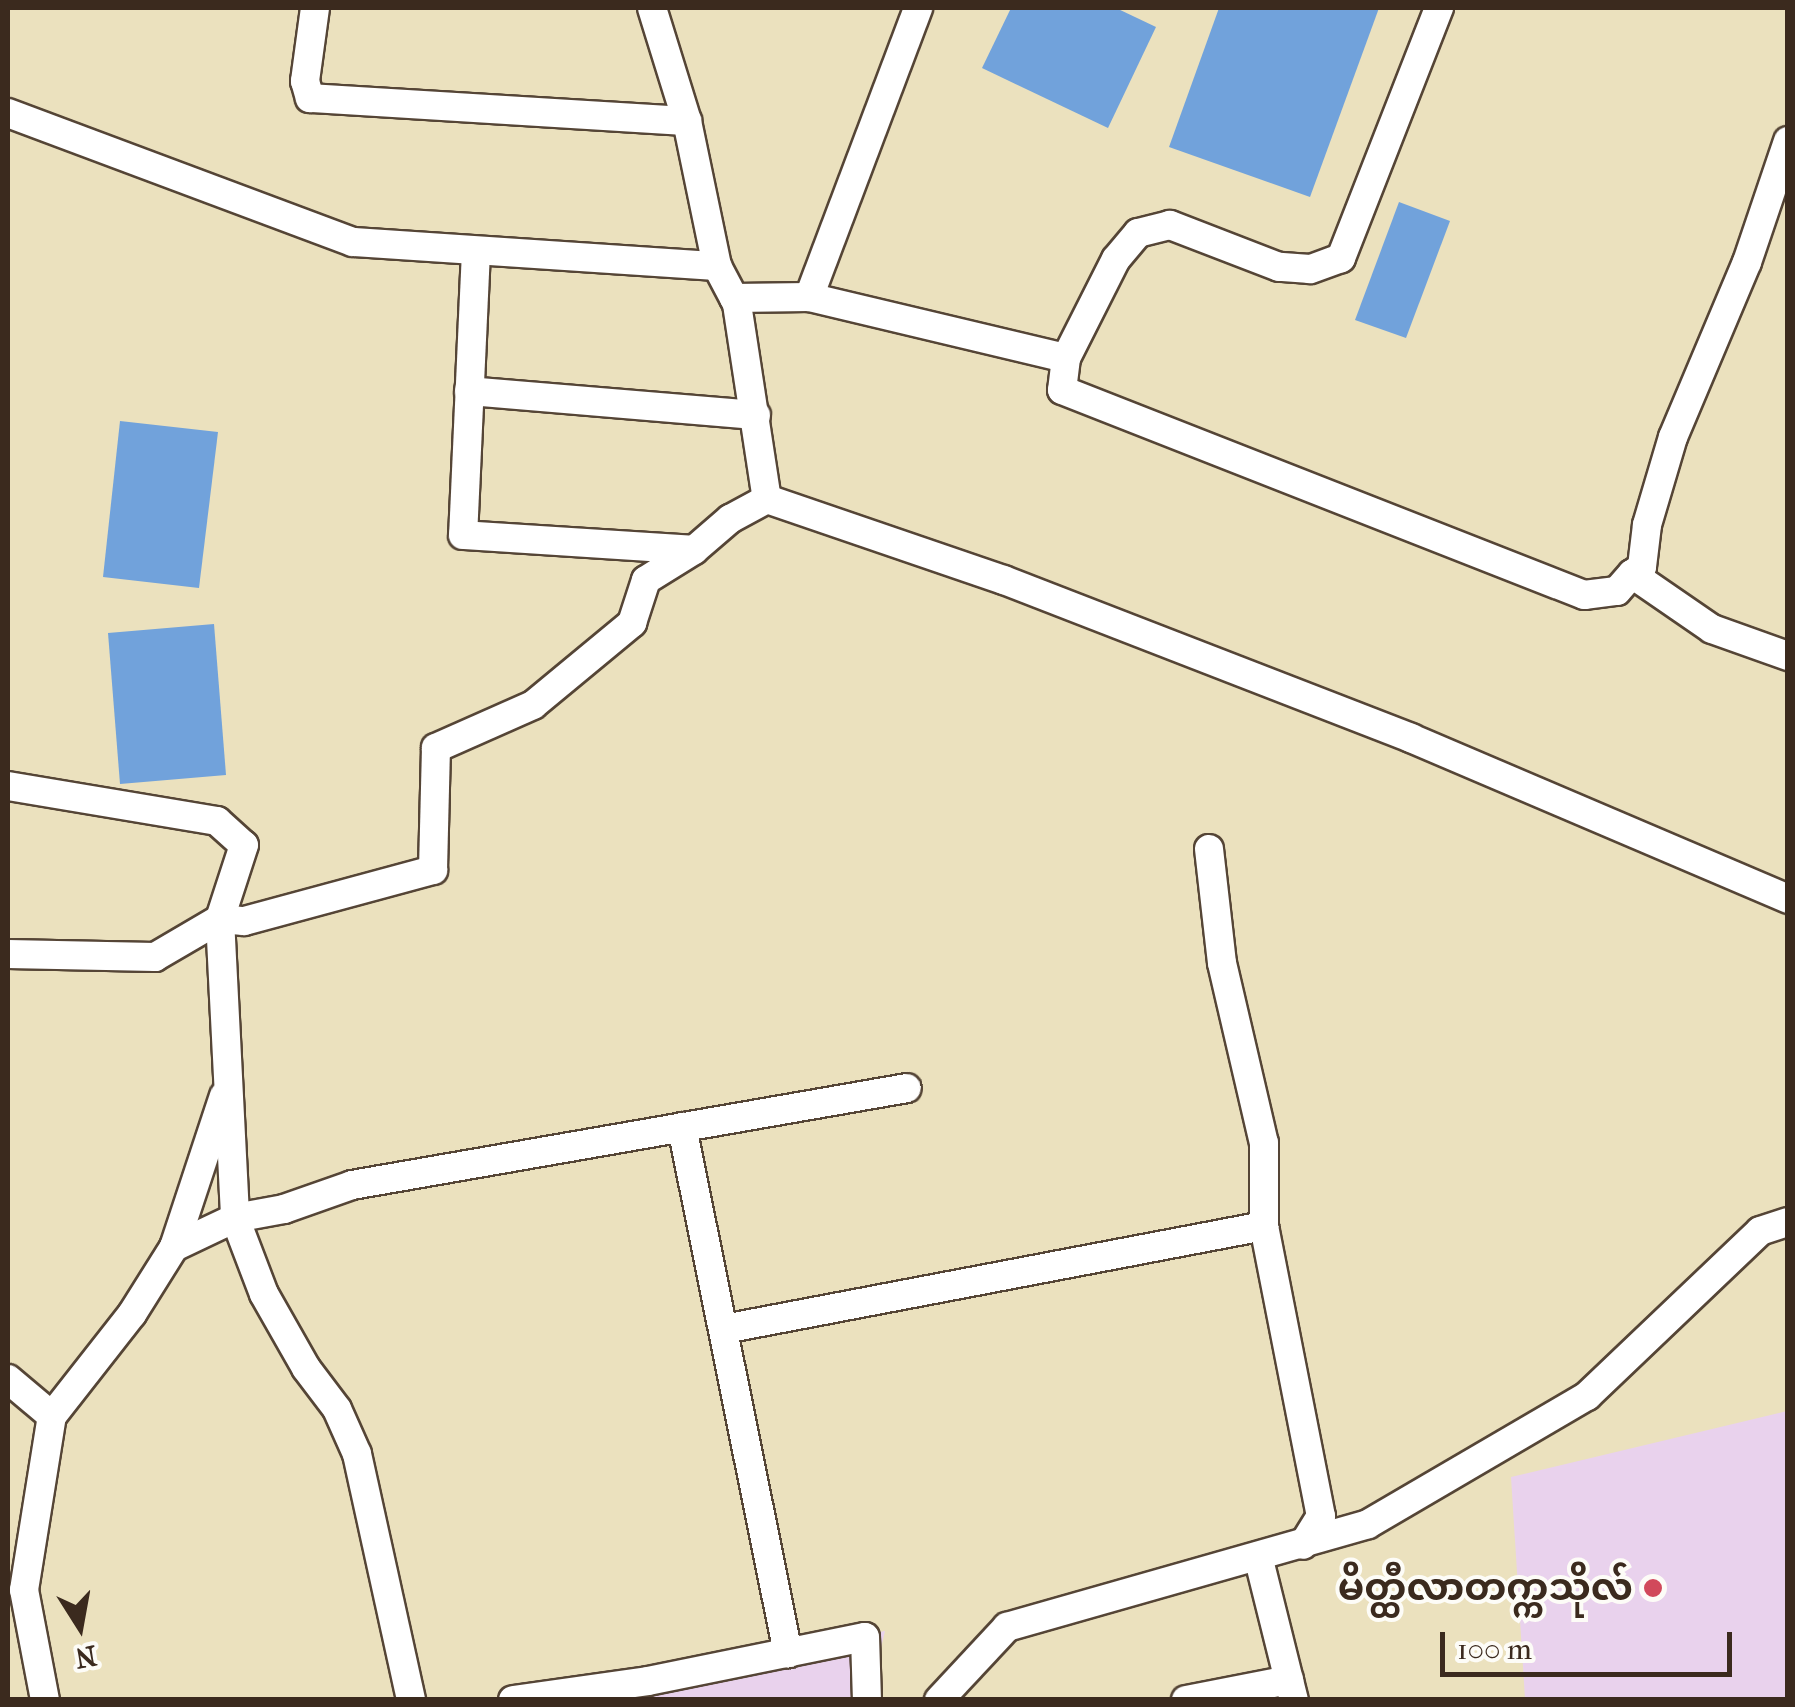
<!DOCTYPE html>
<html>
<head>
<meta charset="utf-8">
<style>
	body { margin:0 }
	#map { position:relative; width:1795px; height:1707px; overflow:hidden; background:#ebe1be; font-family:"IM FELL French Canon","Noto Sans Myanmar",serif }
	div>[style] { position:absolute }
	.built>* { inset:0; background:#e9d2ed }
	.water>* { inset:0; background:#71a2db }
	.roads { filter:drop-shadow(2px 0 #554536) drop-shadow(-2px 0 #554536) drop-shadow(0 2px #554536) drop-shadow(0 -2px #554536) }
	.minor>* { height:28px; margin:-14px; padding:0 14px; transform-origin:14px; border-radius:14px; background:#fff }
	.dots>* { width:28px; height:28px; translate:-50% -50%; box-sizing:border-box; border:5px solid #fdfcf7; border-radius:50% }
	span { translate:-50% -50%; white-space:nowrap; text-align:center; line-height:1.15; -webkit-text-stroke:8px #fdfcf7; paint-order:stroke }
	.poi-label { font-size:38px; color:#3b2a1e; font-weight:700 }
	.right { translate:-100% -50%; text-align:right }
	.frame { position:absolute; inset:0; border:10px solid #3b2a1e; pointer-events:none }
	.north { position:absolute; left:30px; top:1577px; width:100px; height:100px; -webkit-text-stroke:8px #fdfcf7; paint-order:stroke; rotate:169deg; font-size:28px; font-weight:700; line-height:40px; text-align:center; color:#3b2a1e }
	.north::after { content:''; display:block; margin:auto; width:35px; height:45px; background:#3b2a1e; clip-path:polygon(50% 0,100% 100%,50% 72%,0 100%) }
	.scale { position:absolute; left:1440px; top:1632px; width:292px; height:45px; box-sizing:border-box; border:5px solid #3b2a1e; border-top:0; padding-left:12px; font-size:30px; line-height:35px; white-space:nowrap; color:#3b2a1e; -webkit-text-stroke:8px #fdfcf7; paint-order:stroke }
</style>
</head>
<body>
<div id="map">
	<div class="built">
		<i style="clip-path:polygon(1787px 1411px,1787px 1699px,1525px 1699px,1511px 1477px)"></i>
		<i style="clip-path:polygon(885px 1631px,869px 1699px,520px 1699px)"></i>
	</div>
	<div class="water">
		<i style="clip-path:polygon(1011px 8px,1116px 8px,1156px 27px,1108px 128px,982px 68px)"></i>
		<i style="clip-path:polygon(1219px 8px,1379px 8px,1310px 197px,1169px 147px)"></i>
		<i style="clip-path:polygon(1399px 202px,1450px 221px,1406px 338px,1355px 320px)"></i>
		<i style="clip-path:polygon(120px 421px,218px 432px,199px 588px,103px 577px)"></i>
		<i style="clip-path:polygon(214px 624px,226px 775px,120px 784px,108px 633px)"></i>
	</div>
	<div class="roads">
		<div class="minor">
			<i style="left:315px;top:8px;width:74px;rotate:97.8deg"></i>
			<i style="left:305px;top:81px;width:18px;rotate:74deg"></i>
			<i style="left:310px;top:98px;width:378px;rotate:3.5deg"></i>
			<i style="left:652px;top:8px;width:118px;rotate:72.8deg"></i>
			<i style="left:687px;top:121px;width:148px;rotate:78.3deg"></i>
			<i style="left:717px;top:266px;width:43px;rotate:62.2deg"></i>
			<i style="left:737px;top:304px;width:197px;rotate:81.3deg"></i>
			<i style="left:1439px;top:8px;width:269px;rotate:111.4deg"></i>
			<i style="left:1341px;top:258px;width:33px;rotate:160deg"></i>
			<i style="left:1310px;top:269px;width:31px;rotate:-176deg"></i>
			<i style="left:1279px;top:267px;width:117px;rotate:-158.9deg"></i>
			<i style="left:1170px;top:225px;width:33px;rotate:166deg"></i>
			<i style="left:1138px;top:233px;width:34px;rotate:130deg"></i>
			<i style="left:1116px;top:259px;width:111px;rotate:116.8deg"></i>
			<i style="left:1066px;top:358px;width:32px;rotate:97deg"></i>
			<i style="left:1062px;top:390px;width:561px;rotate:21.44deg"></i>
			<i style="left:1584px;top:595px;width:33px;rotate:-7deg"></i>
			<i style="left:1617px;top:591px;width:23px;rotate:-49deg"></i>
			<i style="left:8px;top:113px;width:368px;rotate:20.5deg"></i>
			<i style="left:353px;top:242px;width:365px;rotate:3.8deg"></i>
			<i style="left:1788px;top:141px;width:128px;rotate:108.7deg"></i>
			<i style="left:1747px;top:262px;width:190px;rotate:112.9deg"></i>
			<i style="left:1673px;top:437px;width:92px;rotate:106.5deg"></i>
			<i style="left:1647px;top:525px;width:42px;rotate:96.8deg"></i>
			<i style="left:1642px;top:567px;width:12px;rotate:145deg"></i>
			<i style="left:1632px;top:574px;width:97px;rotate:34.5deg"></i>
			<i style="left:1712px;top:629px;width:81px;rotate:19.6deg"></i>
			<i style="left:476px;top:251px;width:284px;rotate:92.6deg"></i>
			<i style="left:463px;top:535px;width:231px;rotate:3.7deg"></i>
			<i style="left:809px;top:297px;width:309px;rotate:-69.3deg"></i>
			<i style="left:734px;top:298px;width:75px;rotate:-0.8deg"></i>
			<i style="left:809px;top:297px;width:264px;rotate:13.4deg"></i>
			<i style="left:469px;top:391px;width:288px;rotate:4.8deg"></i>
			<i style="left:8px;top:786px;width:212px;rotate:9.5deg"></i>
			<i style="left:217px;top:821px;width:36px;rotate:42deg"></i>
			<i style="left:244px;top:845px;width:78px;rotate:108deg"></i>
			<i style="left:220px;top:919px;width:299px;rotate:87.1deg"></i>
			<i style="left:235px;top:1218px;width:81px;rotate:69.1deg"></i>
			<i style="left:264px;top:1294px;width:85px;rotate:60.4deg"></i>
			<i style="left:306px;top:1368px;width:51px;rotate:52.9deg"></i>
			<i style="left:337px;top:1409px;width:49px;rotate:66deg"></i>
			<i style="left:357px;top:1454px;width:252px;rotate:77.6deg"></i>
			<i style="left:1209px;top:849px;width:115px;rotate:83.5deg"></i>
			<i style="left:1222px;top:963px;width:185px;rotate:76.9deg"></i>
			<i style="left:1264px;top:1143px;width:83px;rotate:90deg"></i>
			<i style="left:8px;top:954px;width:147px;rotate:1.2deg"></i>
			<i style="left:155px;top:957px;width:75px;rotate:-30.3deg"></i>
			<i style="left:220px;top:919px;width:24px;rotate:5deg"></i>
			<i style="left:244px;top:921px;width:196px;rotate:-15.1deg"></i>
			<i style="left:433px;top:870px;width:122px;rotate:-88.6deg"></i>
			<i style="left:436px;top:748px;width:106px;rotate:-23.9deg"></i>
			<i style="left:533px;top:705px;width:129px;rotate:-39.6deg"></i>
			<i style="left:632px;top:623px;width:45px;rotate:-72deg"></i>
			<i style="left:646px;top:580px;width:57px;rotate:-32deg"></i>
			<i style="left:694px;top:550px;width:48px;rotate:-40.7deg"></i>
			<i style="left:730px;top:519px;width:42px;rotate:-28.4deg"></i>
			<i style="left:767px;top:499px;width:250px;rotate:18.9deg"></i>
			<i style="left:1004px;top:580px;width:437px;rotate:21.2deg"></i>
			<i style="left:1411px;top:738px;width:410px;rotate:23.1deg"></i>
			<i style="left:682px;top:1127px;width:537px;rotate:78.61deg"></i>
			<i style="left:174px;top:1247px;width:68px;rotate:-25.4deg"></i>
			<i style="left:235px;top:1218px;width:50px;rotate:-10.4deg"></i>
			<i style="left:284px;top:1209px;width:72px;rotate:-19.4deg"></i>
			<i style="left:352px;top:1185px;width:563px;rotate:-9.91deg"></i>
			<i style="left:724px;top:1329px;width:550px;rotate:-10.8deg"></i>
			<i style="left:1264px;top:1226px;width:296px;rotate:78.9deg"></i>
			<i style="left:1321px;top:1516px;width:34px;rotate:122deg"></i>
			<i style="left:8px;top:1379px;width:57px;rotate:40.1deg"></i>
			<i style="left:1258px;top:1556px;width:148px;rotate:76deg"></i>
			<i style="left:45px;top:1700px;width:112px;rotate:-100.8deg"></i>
			<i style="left:24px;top:1590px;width:176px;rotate:-80.9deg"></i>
			<i style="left:52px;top:1416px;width:130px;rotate:-51.9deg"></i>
			<i style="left:132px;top:1314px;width:79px;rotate:-57.9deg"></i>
			<i style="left:174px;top:1247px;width:159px;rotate:-71.7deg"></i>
			<i style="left:513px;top:1700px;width:136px;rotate:-8deg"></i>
			<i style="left:648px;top:1681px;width:221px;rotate:-11.5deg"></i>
			<i style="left:865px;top:1637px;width:63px;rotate:88.2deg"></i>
			<i style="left:939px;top:1700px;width:100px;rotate:-47deg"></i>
			<i style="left:1007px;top:1627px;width:375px;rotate:-15.9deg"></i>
			<i style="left:1368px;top:1524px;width:254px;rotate:-30.3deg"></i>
			<i style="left:1587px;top:1396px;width:239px;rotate:-43.6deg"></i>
			<i style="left:1760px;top:1231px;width:29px;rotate:-18deg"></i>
			<i style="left:1186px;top:1700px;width:105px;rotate:-11deg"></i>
		</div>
	</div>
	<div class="dots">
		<i style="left:1653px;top:1588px;background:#d1495b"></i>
	</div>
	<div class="poi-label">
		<span class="right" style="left:1633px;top:1588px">မိတ္ထီလာတက္ကသိုလ်</span>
	</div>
	<div class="frame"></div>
	<div class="north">N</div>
	<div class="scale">100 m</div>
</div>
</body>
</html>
